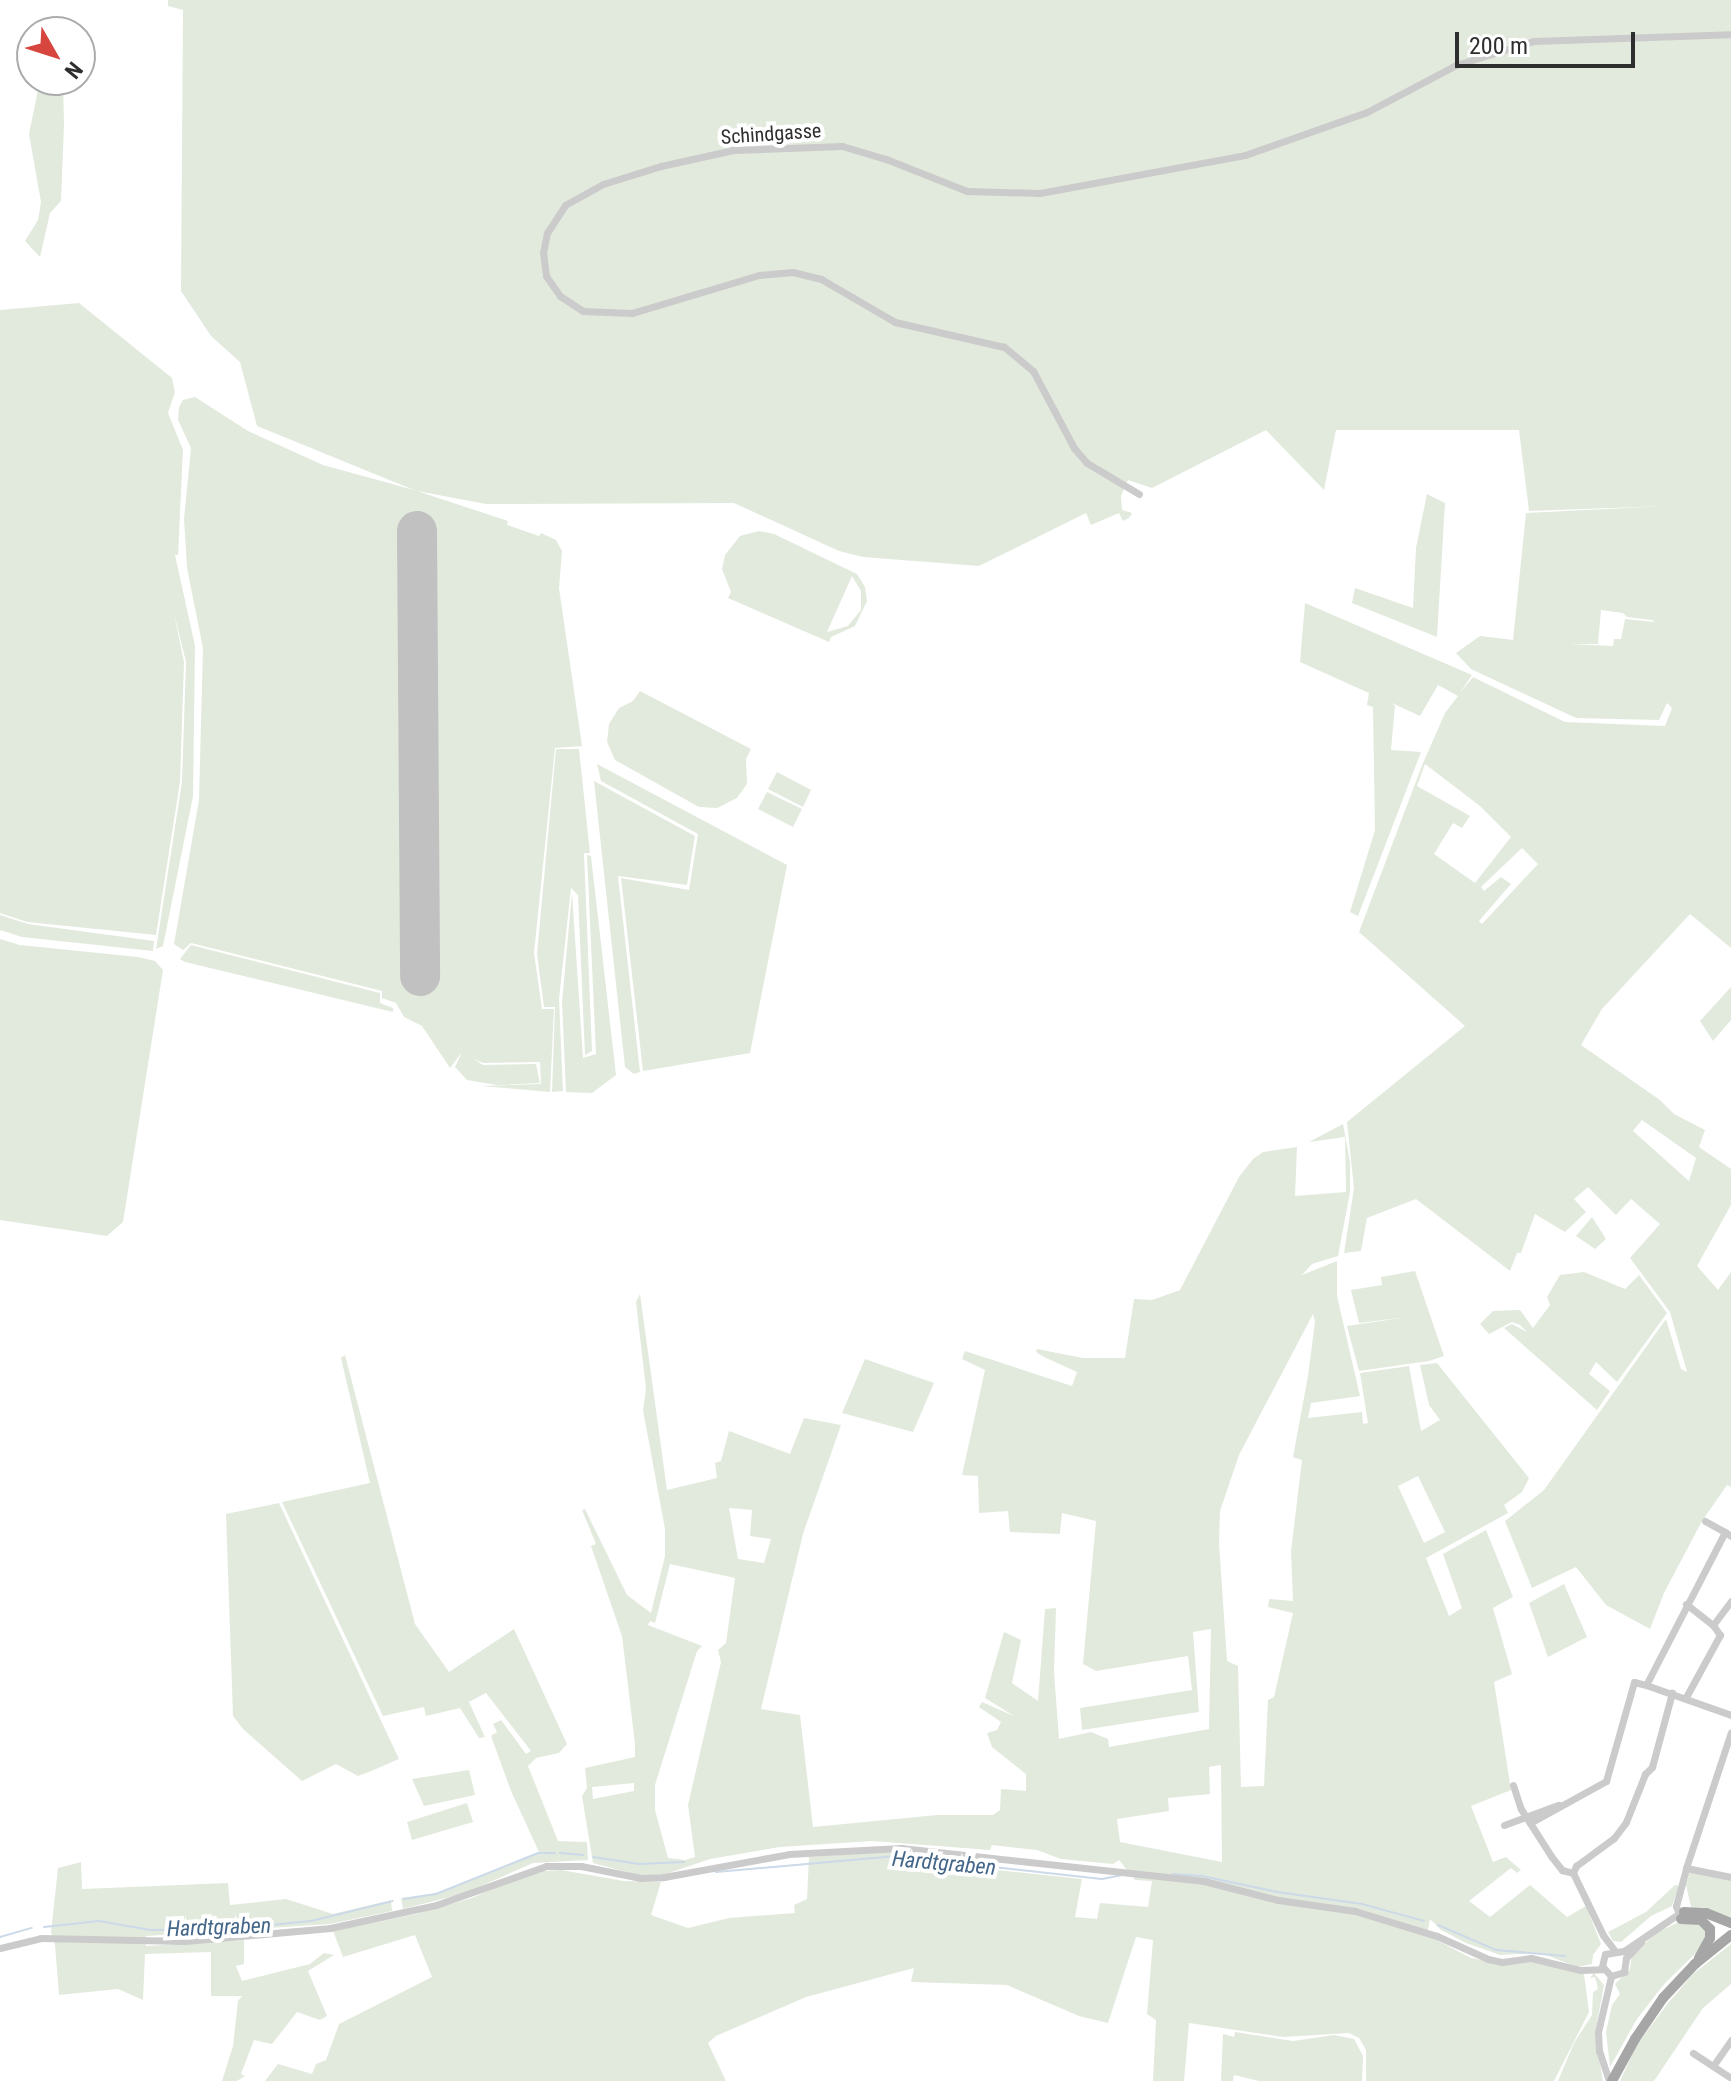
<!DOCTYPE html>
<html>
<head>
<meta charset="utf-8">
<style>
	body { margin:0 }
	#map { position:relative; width:1731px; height:2081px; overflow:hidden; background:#fff; font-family:"Roboto Condensed",sans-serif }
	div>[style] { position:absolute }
	.green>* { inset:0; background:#e2eadd }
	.stream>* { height:2px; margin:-1px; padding:0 1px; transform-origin:1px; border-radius:1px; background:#cbd9e8 }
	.runway>* { height:40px; margin:-20px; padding:0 20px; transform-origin:20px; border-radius:20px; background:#c1c1c1 }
	.street>* { height:7px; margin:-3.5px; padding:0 3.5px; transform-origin:3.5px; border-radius:3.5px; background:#cbcbcb }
	.primary>* { height:10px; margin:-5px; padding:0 5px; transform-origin:5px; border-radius:5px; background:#a6a6a6 }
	span { translate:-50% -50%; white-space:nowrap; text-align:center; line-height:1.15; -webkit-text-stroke:8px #fff; paint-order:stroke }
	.street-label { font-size:20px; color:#2e2e2e }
	.water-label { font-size:22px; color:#436689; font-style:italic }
	.north { position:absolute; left:16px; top:16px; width:80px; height:80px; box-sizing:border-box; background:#fff; border:2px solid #ababab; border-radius:50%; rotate:129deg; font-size:22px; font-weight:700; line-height:32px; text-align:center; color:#2e2e2e }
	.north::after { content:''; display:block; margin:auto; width:28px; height:36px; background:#d6463f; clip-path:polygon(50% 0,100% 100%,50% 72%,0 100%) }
	.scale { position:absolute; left:1455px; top:32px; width:180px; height:36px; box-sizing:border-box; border:4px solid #2e2e2e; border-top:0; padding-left:10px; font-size:24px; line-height:28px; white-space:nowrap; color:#2e2e2e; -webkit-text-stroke:6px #fff; paint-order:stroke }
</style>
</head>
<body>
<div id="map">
	<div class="green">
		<i style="clip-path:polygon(evenodd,168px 0,1731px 0,1731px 948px,1690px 914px,1602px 1009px,1581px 1045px,1660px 1100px,1674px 1114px,1705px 1130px,1699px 1147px,1731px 1169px,1731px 1205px,1697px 1266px,1718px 1290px,1731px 1272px,1731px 1487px,1727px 1485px,1702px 1521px,1664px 1593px,1650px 1629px,1606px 1605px,1576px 1567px,1532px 1588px,1505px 1521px,1544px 1490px,1666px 1319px,1681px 1369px,1687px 1372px,1670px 1312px,1630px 1258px,1660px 1224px,1631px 1199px,1616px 1215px,1588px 1187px,1574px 1199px,1586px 1212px,1565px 1232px,1535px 1214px,1521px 1253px,1517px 1253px,1510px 1271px,1416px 1199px,1367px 1218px,1361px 1251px,1344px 1253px,1354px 1188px,1347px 1122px,1465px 1026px,1359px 932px,1423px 763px,1445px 713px,1458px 696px,1438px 685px,1420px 716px,1392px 703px,1395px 706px,1391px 750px,1421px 752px,1358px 916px,1350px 912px,1375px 830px,1373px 707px,1367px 705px,1369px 693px,1300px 662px,1305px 603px,1472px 675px,1459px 694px,1473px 677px,1565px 722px,1665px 726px,1672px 708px,1667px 703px,1659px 720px,1576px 718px,1471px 669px,1456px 653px,1480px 636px,1513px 640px,1526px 513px,1666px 506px,1529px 511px,1519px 430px,1336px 430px,1324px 490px,1266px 430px,1152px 488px,1128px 480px,1121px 496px,1122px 510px,1132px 513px,1129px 518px,1123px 521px,1119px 513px,1091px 525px,1086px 513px,979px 566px,863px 557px,839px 551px,734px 503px,486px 504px,417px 491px,508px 521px,507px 525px,539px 536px,541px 533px,556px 540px,562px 551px,559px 588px,582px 746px,555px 748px,534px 953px,542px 1009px,554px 1009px,550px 1092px,481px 1086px,541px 1084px,540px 1062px,483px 1063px,474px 1059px,483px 1065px,536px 1064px,540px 1083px,497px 1085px,467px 1080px,455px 1067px,462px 1052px,450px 1068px,422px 1026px,404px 1017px,396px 1003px,382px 998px,382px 991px,191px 943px,183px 950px,174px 944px,199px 800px,203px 648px,187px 568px,184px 519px,191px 448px,178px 420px,179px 407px,183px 400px,195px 397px,248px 431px,323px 465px,414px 490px,257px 426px,240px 362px,211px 336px,181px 291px,183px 10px,168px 6px,168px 0,1601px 610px,1623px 613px,1627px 617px,1652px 620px,1655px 622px,1625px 619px,1621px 639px,1614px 639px,1613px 646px,1569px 644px,1598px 644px,1601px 610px,168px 0,1425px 764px,1480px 806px,1511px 837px,1475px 883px,1434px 854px,1453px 823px,1462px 828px,1470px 816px,1417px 786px,1425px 764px,168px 0,1522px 848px,1538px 864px,1482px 924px,1479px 921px,1511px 884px,1501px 877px,1484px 891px,1481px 887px,1522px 848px,168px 0,1642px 1120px,1696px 1158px,1689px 1181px,1633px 1131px,1642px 1120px)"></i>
		<i style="clip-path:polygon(40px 80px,63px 80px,64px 125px,61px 201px,50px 213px,40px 257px,25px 241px,38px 220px,41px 202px,29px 134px)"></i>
		<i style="clip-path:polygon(79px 303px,172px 378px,175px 392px,168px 413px,183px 450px,178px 555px,175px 555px,195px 646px,193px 796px,163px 946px,156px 949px,182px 782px,186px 662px,174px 613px,184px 662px,180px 782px,156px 935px,27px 922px,0 913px,0 310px)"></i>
		<i style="clip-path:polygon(1427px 494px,1445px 503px,1437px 637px,1352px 603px,1355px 588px,1413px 608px,1416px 548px)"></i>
		<i style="clip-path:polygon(evenodd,759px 531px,774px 534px,857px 574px,865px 587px,867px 601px,855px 626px,831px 637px,829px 642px,728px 598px,731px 592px,722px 569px,725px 555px,740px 536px,759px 531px,852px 576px,861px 591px,861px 610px,848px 626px,827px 632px,852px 576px)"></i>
		<i style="clip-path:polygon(640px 691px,751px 749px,746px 759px,747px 784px,737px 798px,717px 808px,699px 807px,615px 760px,607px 742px,609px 724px,619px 708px,633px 701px)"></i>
		<i style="clip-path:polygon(556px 749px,579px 749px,590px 853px,584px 853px,592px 1051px,585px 1055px,578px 895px,571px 888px,559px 999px,563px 1091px,552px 1092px,555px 1007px,544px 1007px,537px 954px)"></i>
		<i style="clip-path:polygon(597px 764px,787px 865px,750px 1053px,643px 1071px,621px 878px,689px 890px,698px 834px,601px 781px)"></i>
		<i style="clip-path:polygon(777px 772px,811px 790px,803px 807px,768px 789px)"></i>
		<i style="clip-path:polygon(594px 781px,695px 836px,687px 885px,618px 876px,640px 1072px,634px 1074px,625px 1067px)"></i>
		<i style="clip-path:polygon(767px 792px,802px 809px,793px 827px,758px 809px)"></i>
		<i style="clip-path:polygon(587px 855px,591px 856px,616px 1075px,592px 1093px,566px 1092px,562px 1002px,572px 893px,583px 1058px,596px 1054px)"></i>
		<i style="clip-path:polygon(0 915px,28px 924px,154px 941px,153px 951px,22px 937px,0 930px)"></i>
		<i style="clip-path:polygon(0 939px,20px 945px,138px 957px,155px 961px,163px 970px,123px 1222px,107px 1236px,0 1220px)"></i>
		<i style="clip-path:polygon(191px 945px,380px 993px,380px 1003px,393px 1008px,393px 1012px,185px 962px,180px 959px)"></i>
		<i style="clip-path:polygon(1731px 987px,1731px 1020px,1713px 1041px,1700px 1021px)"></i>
		<i style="clip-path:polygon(evenodd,1343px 1124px,1350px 1162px,1350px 1192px,1338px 1256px,1312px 1264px,1302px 1275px,1337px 1261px,1337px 1296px,1360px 1396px,1311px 1403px,1308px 1418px,1362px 1412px,1363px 1424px,1368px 1423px,1360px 1373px,1409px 1366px,1421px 1431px,1440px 1420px,1429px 1405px,1420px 1365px,1437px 1363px,1529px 1478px,1522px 1492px,1504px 1505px,1508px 1513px,1426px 1558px,1449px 1616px,1462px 1608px,1443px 1554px,1486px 1530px,1513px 1597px,1493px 1608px,1512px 1674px,1494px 1682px,1511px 1790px,1471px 1806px,1493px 1862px,1506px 1857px,1521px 1870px,1517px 1873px,1511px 1868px,1469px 1901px,1490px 1917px,1530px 1885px,1567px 1917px,1586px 1906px,1601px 1944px,1593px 1955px,1592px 1964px,1577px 1967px,1541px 1953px,1500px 1955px,1466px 1943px,1441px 1930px,1430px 1919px,1427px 1935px,1471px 1958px,1507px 1965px,1533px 1961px,1584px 1974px,1589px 2012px,1554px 2081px,1366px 2081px,1366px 2050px,1359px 2038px,1349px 2033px,1283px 2037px,1189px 2023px,1184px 2081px,1153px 2081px,1156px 2020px,1147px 2014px,1153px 1940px,1136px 1937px,1108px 2023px,1079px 2016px,1007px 1985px,911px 1982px,914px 1968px,806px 1997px,716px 2036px,708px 2043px,726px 2081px,265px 2081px,278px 2064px,312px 2074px,316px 2064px,326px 2060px,339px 2024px,432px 1977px,415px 1935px,343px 1957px,333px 1931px,416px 1914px,472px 1898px,530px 1872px,561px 1870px,624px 1881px,661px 1882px,651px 1915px,688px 1928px,729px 1918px,795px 1913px,794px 1905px,807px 1899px,809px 1857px,901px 1851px,940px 1855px,940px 1864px,1082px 1879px,1075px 1917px,1097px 1919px,1100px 1903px,1148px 1907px,1152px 1881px,1135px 1880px,1119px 1860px,1113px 1864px,1061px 1859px,1037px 1850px,992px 1845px,990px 1850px,872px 1841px,780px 1847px,710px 1859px,666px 1874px,641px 1876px,593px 1863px,582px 1796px,587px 1788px,585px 1768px,635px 1757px,635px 1744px,622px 1636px,591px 1546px,596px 1544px,582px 1510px,585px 1509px,627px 1595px,651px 1613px,665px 1556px,665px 1529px,643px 1410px,646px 1389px,636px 1302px,640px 1294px,667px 1490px,717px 1478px,715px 1463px,721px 1461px,729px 1431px,790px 1454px,804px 1418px,841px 1425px,803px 1534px,761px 1709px,800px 1715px,813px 1827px,937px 1815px,993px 1815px,1000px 1810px,1001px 1789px,1026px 1791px,1026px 1774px,992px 1747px,987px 1733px,997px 1730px,1001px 1722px,979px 1707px,982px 1702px,1014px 1716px,985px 1698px,1004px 1632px,1021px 1640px,1012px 1683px,1038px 1701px,1045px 1609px,1056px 1608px,1054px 1672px,1059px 1739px,1091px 1732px,1108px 1739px,1109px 1747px,1209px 1729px,1211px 1629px,1193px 1632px,1199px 1712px,1082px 1730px,1080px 1708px,1192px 1690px,1188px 1656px,1096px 1671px,1083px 1664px,1096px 1521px,1062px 1513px,1060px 1534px,1010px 1532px,1008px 1511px,979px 1513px,978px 1476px,962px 1475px,985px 1370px,962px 1359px,965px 1351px,1072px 1386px,1077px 1372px,1044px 1357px,1036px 1352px,1037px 1349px,1083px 1358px,1125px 1358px,1134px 1299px,1152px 1300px,1180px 1290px,1239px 1177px,1253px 1159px,1263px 1152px,1297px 1147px,1295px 1196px,1346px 1192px,1345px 1137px,1309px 1142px,1343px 1124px,1313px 1314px,1315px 1322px,1308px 1376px,1293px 1457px,1302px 1460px,1291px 1551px,1293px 1601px,1269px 1599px,1268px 1607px,1293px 1613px,1274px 1697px,1268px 1700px,1264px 1786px,1241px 1787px,1238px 1666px,1227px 1661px,1219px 1543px,1220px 1511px,1239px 1455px,1313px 1314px,1343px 1124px,1418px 1476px,1445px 1532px,1424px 1543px,1398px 1486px,1418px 1476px,1343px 1124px,729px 1508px,752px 1510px,750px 1536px,771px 1539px,764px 1563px,738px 1559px,729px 1508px,1343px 1124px,670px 1564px,735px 1578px,726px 1643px,718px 1650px,721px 1662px,688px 1805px,695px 1857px,685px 1860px,668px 1858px,655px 1810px,655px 1785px,697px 1651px,702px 1646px,648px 1625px,650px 1621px,655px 1623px,670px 1564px,1343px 1124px,1221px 1765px,1222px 1862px,1120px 1842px,1117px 1819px,1169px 1811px,1168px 1798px,1210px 1794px,1209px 1767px,1221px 1765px,1343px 1124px,634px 1783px,634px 1791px,593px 1799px,592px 1787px,634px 1783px)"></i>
		<i style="clip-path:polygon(1592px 1217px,1606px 1239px,1595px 1249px,1576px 1236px)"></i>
		<i style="clip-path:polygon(1415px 1271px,1444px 1356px,1429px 1361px,1359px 1371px,1347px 1326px,1407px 1317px,1359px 1323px,1351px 1290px,1382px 1285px,1381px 1277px)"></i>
		<i style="clip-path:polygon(1584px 1272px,1625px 1289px,1639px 1275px,1667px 1313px,1617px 1382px,1596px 1362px,1589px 1374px,1610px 1391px,1597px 1410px,1504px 1328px,1512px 1324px,1527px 1332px,1520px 1325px,1512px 1322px,1489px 1334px,1480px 1324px,1493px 1311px,1520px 1310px,1533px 1328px,1550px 1305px,1547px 1297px,1560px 1275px)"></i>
		<i style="clip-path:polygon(345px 1355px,415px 1624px,449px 1672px,514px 1629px,567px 1744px,559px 1753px,536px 1758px,528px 1766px,558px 1841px,587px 1842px,588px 1860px,533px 1863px,465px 1893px,403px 1909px,401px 1898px,437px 1893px,539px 1852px,511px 1791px,491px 1736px,497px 1732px,493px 1724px,501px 1720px,526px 1754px,531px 1751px,486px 1693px,469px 1702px,485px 1737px,479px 1738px,460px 1708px,426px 1716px,424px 1707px,383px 1716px,282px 1502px,370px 1483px,341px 1358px)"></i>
		<i style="clip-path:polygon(865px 1359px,934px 1383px,913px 1432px,842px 1413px)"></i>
		<i style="clip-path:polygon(279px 1503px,399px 1759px,369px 1772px,358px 1776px,336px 1764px,302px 1781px,243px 1729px,233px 1716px,226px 1514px)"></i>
		<i style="clip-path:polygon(1564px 1584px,1587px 1637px,1548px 1657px,1529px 1603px)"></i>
		<i style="clip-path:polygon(469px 1770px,475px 1795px,424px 1806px,412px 1779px)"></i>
		<i style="clip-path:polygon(467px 1803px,473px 1822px,412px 1840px,407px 1822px)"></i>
		<i style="clip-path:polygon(81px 1862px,82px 1889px,228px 1883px,230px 1905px,286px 1899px,333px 1914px,391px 1900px,392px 1911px,330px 1924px,146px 1936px,146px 1946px,244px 1940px,244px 1964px,236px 1966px,242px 1981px,310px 1964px,324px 1953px,334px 1955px,308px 1971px,327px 2016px,320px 2020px,297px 2012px,272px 2044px,254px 2040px,241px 2074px,245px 2076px,237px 2081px,222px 2081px,233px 2046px,238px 2001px,242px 1996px,211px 1996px,211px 1952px,145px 1954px,143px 2000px,118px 1989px,59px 1995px,55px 1945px,51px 1932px,58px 1868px)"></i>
		<i style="clip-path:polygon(1690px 1871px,1731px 1878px,1731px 1920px,1691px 1907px,1686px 1885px)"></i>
		<i style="clip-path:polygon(1675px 1885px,1679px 1886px,1672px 1906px,1651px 1916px,1621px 1942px,1613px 1941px,1608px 1932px,1646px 1912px)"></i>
		<i style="clip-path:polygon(1679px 1922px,1702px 1924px,1708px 1935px,1697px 1952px,1665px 1983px,1637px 2019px,1610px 2067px,1606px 2032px,1612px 2005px,1620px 1994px,1615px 1984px,1630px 1969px,1632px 1955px,1656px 1933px)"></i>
		<i style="clip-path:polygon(1731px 1944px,1731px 1984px,1703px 2008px,1654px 2081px,1620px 2081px,1636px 2046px,1668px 2003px,1693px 1974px)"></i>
		<i style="clip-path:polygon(1594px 1973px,1604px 1985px,1595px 2034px,1603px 2081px,1558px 2081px,1574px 2043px,1592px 2015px,1593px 1992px,1598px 1989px,1595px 1977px,1590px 1978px)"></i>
		<i style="clip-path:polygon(1235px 2032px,1293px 2041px,1334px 2035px,1354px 2039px,1363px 2056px,1362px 2081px,1259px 2081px,1234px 2075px,1233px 2081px,1221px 2081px,1223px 2034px,1234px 2037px)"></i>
	</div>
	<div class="stream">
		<i style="left:560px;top:1853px;width:23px;rotate:5deg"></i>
		<i style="left:593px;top:1857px;width:47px;rotate:8.7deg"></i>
		<i style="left:639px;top:1864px;width:45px;rotate:-2.5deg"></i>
		<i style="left:716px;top:1872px;width:181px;rotate:-5.1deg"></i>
		<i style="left:896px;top:1856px;width:207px;rotate:6.4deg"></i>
		<i style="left:1102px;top:1879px;width:21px;rotate:-11deg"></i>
		<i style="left:1173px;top:1874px;width:29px;rotate:4deg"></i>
		<i style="left:1202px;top:1876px;width:77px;rotate:12deg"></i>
		<i style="left:1277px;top:1892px;width:86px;rotate:8deg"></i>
		<i style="left:1362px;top:1904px;width:64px;rotate:15.3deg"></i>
		<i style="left:404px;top:1899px;width:32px;rotate:-9deg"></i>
		<i style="left:436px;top:1894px;width:110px;rotate:-21.9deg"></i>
		<i style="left:538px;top:1853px;width:17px"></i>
		<i style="left:1438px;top:1925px;width:63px;rotate:23.3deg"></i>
		<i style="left:1496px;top:1950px;width:69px;rotate:5deg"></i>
		<i style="left:44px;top:1927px;width:55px;rotate:-6.2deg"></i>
		<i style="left:99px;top:1921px;width:52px;rotate:10deg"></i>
		<i style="left:150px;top:1930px;width:80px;rotate:-0.7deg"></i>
		<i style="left:230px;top:1929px;width:81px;rotate:-5.6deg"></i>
		<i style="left:311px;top:1921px;width:84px;rotate:-13.7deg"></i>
		<i style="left:0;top:1937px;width:33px;rotate:-16deg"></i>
	</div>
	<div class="runway">
		<i style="left:417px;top:531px;width:445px;rotate:89.6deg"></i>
	</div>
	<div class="street">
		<i style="left:1139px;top:494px;width:61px;rotate:-149.2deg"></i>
		<i style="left:1087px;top:463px;width:20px;rotate:-131deg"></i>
		<i style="left:1074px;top:448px;width:87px;rotate:-118deg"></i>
		<i style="left:1033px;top:371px;width:38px;rotate:-140deg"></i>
		<i style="left:1004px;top:347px;width:112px;rotate:-167.1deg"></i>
		<i style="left:895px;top:322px;width:86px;rotate:-149.8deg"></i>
		<i style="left:821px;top:279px;width:29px;rotate:-166deg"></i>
		<i style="left:793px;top:272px;width:34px;rotate:175deg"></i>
		<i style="left:759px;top:275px;width:133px;rotate:163.3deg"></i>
		<i style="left:632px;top:313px;width:49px;rotate:-177.7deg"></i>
		<i style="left:583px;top:311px;width:27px;rotate:-147deg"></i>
		<i style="left:560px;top:296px;width:24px;rotate:-125deg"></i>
		<i style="left:546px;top:276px;width:23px;rotate:-97deg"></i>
		<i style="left:543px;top:253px;width:20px;rotate:-79deg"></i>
		<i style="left:547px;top:233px;width:33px;rotate:-57deg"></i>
		<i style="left:565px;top:205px;width:43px;rotate:-28.9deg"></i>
		<i style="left:603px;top:184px;width:61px;rotate:-17.2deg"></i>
		<i style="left:661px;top:166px;width:74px;rotate:-12.5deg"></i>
		<i style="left:733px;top:150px;width:109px;rotate:-2.1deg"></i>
		<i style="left:842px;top:146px;width:46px;rotate:16.5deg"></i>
		<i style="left:886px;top:159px;width:87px;rotate:21.6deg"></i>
		<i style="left:967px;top:191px;width:73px;rotate:1.6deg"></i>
		<i style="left:1040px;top:193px;width:208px;rotate:-10.5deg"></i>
		<i style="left:1245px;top:155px;width:129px;rotate:-19.4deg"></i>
		<i style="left:1367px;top:112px;width:101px;rotate:-27.8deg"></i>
		<i style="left:1456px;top:65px;width:82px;rotate:-17.1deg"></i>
		<i style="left:1534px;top:41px;width:197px;rotate:-2deg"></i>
		<i style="left:1705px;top:1521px;width:23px;rotate:29deg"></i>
		<i style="left:1686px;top:1604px;width:34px;rotate:38deg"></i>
		<i style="left:1646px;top:1685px;width:90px;rotate:19.4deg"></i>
		<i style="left:1686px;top:1697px;width:71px;rotate:-61.3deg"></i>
		<i style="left:1720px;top:1635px;width:12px;rotate:-125deg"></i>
		<i style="left:1713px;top:1625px;width:30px;rotate:-53deg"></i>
		<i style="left:1513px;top:1785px;width:25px;rotate:72deg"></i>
		<i style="left:1521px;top:1809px;width:56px;rotate:57.4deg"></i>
		<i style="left:1551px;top:1856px;width:18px;rotate:52deg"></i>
		<i style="left:1562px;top:1870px;width:11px;rotate:15deg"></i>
		<i style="left:1530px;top:1823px;width:87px;rotate:-28.9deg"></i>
		<i style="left:1606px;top:1781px;width:103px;rotate:-74.2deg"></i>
		<i style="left:1634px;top:1682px;width:12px;rotate:14deg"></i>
		<i style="left:1646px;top:1685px;width:172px;rotate:-62.7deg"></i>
		<i style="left:1725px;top:1532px;width:7px;rotate:34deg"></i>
		<i style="left:1504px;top:1825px;width:58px;rotate:-20.3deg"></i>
		<i style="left:1686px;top:1868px;width:46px;rotate:11.3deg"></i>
		<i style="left:1681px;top:1919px;width:14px;rotate:-111deg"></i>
		<i style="left:1676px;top:1906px;width:39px;rotate:-75deg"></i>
		<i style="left:1686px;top:1868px;width:143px;rotate:-71.7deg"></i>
		<i style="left:0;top:1948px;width:42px;rotate:-13.7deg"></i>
		<i style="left:41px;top:1938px;width:144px;rotate:1.2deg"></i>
		<i style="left:185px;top:1941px;width:146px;rotate:-5.1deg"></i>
		<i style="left:330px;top:1928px;width:108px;rotate:-12.2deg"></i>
		<i style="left:436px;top:1905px;width:117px;rotate:-19.5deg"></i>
		<i style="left:546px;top:1866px;width:35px"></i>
		<i style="left:581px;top:1866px;width:61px;rotate:11.3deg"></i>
		<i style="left:641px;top:1878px;width:23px;rotate:-2deg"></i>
		<i style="left:664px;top:1877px;width:127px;rotate:-10.4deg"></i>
		<i style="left:789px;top:1854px;width:112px;rotate:-3.1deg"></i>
		<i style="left:901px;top:1848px;width:305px;rotate:6.2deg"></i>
		<i style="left:1204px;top:1881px;width:76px;rotate:14.4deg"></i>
		<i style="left:1278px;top:1900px;width:78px;rotate:8.1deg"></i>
		<i style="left:1355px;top:1911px;width:86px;rotate:17deg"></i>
		<i style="left:1437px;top:1936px;width:56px;rotate:24.3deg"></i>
		<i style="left:1488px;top:1959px;width:14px;rotate:12deg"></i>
		<i style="left:1502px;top:1962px;width:29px;rotate:-8deg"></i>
		<i style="left:1531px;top:1958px;width:50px;rotate:13.8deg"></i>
		<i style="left:1580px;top:1970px;width:23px;rotate:-2deg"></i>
		<i style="left:1615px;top:1951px;width:20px;rotate:-127deg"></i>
		<i style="left:1603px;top:1935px;width:69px;rotate:-115.8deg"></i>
		<i style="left:1573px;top:1873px;width:8px;rotate:-67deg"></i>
		<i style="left:1576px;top:1866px;width:47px;rotate:-36.4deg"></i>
		<i style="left:1614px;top:1838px;width:20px;rotate:-53deg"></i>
		<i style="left:1626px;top:1822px;width:52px;rotate:-68.4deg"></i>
		<i style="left:1645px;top:1774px;width:10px;rotate:-45deg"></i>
		<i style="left:1652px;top:1767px;width:77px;rotate:-74.9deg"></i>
		<i style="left:1611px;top:1976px;width:13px;rotate:-132deg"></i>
		<i style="left:1602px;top:1966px;width:12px;rotate:-76deg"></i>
		<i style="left:1605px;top:1954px;width:19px;rotate:-9deg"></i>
		<i style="left:1624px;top:1951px;width:65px;rotate:-34.4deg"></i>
		<i style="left:1611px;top:1976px;width:14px;rotate:-17deg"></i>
		<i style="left:1624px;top:1972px;width:14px;rotate:-82deg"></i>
		<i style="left:1626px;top:1958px;width:22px;rotate:-47deg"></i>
		<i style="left:1693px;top:2053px;width:45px;rotate:33.3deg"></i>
		<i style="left:1713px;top:2066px;width:32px;rotate:-55deg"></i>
		<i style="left:1609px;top:2081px;width:32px;rotate:-108deg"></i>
		<i style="left:1599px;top:2051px;width:19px;rotate:-93deg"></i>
		<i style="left:1598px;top:2032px;width:57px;rotate:-76.9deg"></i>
	</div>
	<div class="primary">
		<i style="left:1684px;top:1912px;width:22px;rotate:3deg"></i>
		<i style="left:1706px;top:1913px;width:27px;rotate:22deg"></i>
		<i style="left:1681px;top:1919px;width:20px;rotate:3deg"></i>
		<i style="left:1701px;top:1920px;width:13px;rotate:45deg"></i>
		<i style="left:1710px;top:1929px;width:9px;rotate:90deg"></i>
		<i style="left:1710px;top:1938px;width:23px;rotate:119deg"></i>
		<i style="left:1612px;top:2081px;width:48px;rotate:-61.3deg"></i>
		<i style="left:1635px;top:2039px;width:50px;rotate:-55.7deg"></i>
		<i style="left:1663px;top:1998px;width:47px;rotate:-46.7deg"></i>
		<i style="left:1695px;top:1964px;width:46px;rotate:-38.9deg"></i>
	</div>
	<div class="street-label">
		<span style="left:771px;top:134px;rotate:-4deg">Schindgasse</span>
	</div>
	<div class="water-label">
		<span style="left:944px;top:1863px;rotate:5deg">Hardtgraben</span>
		<span style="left:219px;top:1927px;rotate:-2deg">Hardtgraben</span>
	</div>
	<div class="north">N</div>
	<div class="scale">200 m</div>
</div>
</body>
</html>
